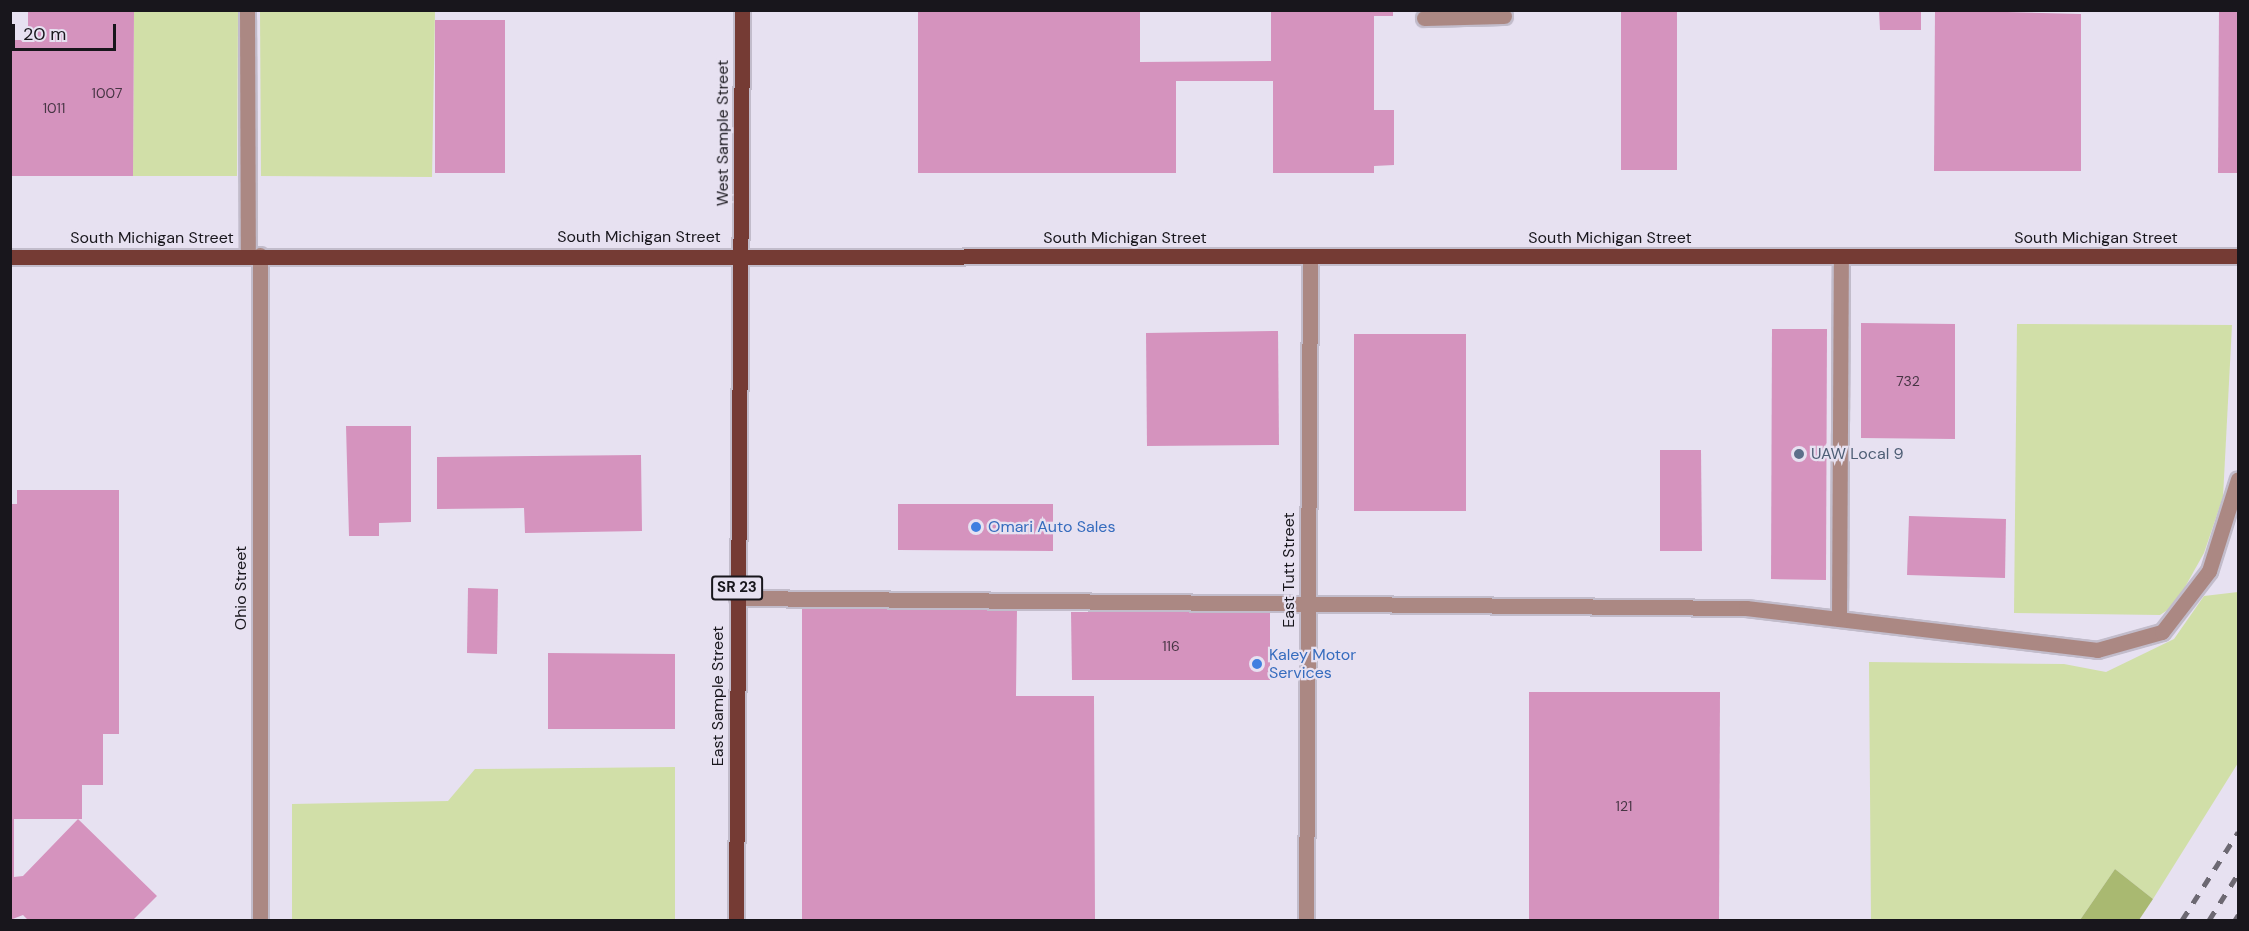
<!DOCTYPE html>
<html>
<head>
<meta charset="utf-8">
<style>
	body { margin:0 }
	#map { position:relative; width:2249px; height:931px; overflow:hidden; background:#e7e1f1; font-family:"DM Sans",sans-serif }
	div>[style] { position:absolute }
	.green>* { inset:0; background:#d1dfa8 }
	.forest>* { inset:0; background:#a9b971 }
	.building>* { inset:0; background:#d593be }
	.roads { filter:drop-shadow(2px 0 #c2bccb) drop-shadow(-2px 0 #c2bccb) drop-shadow(0 2px #c2bccb) drop-shadow(0 -2px #c2bccb) }
	.lane>* { height:15px; margin:-7.5px; padding:0 7.5px; transform-origin:7.5px; border-radius:7.5px; background:#ab8883 }
	.street>* { height:15px; margin:-7.5px; padding:0 7.5px; transform-origin:7.5px; border-radius:7.5px; background:#ab8883 }
	.primary>* { height:15px; margin:-7.5px; padding:0 7.5px; transform-origin:7.5px; border-radius:7.5px; background:#753b34 }
	.rail>* { height:4.5px; margin-top:-2.25px; transform-origin:0; background:repeating-linear-gradient(90deg,#6c6872 0 10px,transparent 0 20px) }
	.dots>* { width:16px; height:16px; translate:-50% -50%; box-sizing:border-box; border:3px solid #e7e1f1; border-radius:50% }
	span { translate:-50% -50%; white-space:nowrap; text-align:center; line-height:1.15; -webkit-text-stroke:4.5px #e7e1f1; paint-order:stroke }
	.number-label { font-size:14px; color:#473544 }
	.number-label span { -webkit-text-stroke-width:0 }
	.shield-label span { padding:2px 4px; background:#e7e1f1; border:2px solid; border-radius:4px; -webkit-text-stroke-width:0 }
	.shield-label { font-size:15px; color:#18161c; font-weight:700 }
	.street-label { font-size:16px; color:#18161c }
	.service-label { font-size:16px; color:#4e5e75 }
	.left { translate:0 -50%; text-align:left }
	.shop-label { font-size:16px; color:#366cbe }
	.frame { position:absolute; inset:0; border:12px solid #18161c; pointer-events:none }
	.scale { position:absolute; left:12px; top:24px; width:104px; height:27px; box-sizing:border-box; border:3px solid #18161c; border-top:0; padding-left:8px; font-size:18px; line-height:21px; white-space:nowrap; color:#18161c; -webkit-text-stroke:4px #e7e1f1; paint-order:stroke }
</style>
</head>
<body>
<div id="map">
	<div class="green">
		<i style="clip-path:polygon(134px 11px,238px 11px,237px 176px,133px 176px)"></i>
		<i style="clip-path:polygon(260px 11px,435px 11px,432px 177px,261px 176px)"></i>
		<i style="clip-path:polygon(2017px 324px,2232px 325px,2223px 497px,2204px 553px,2175px 605px,2160px 615px,2014px 613px)"></i>
		<i style="clip-path:polygon(2238px 592px,2238px 763px,2153px 899px,2115px 869px,2080px 920px,1871px 920px,1869px 662px,2064px 664px,2106px 672px,2174px 639px,2204px 596px)"></i>
		<i style="clip-path:polygon(675px 767px,675px 920px,292px 920px,292px 804px,448px 801px,475px 769px)"></i>
	</div>
	<div class="forest">
		<i style="clip-path:polygon(2115px 869px,2153px 899px,2139px 920px,2080px 920px)"></i>
	</div>
	<div class="building">
		<i style="clip-path:polygon(28px 10px,134px 10px,133px 176px,10px 176px,10px 40px,28px 40px)"></i>
		<i style="clip-path:polygon(918px 10px,1140px 10px,1140px 62px,1271px 61px,1271px 10px,1393px 10px,1393px 16px,1374px 16px,1374px 110px,1394px 110px,1394px 165px,1374px 166px,1374px 173px,1273px 173px,1273px 81px,1176px 81px,1176px 173px,918px 173px)"></i>
		<i style="clip-path:polygon(1621px 10px,1677px 10px,1677px 170px,1621px 170px)"></i>
		<i style="clip-path:polygon(1879px 10px,1921px 10px,1921px 30px,1880px 30px)"></i>
		<i style="clip-path:polygon(1935px 10px,2081px 14px,2081px 171px,1934px 171px)"></i>
		<i style="clip-path:polygon(2219px 10px,2238px 10px,2238px 173px,2218px 173px)"></i>
		<i style="clip-path:polygon(435px 20px,505px 20px,505px 173px,435px 173px)"></i>
		<i style="clip-path:polygon(1861px 323px,1955px 324px,1955px 439px,1861px 438px)"></i>
		<i style="clip-path:polygon(1772px 329px,1827px 329px,1826px 580px,1771px 579px)"></i>
		<i style="clip-path:polygon(1278px 331px,1279px 445px,1147px 446px,1146px 333px)"></i>
		<i style="clip-path:polygon(1354px 334px,1466px 334px,1466px 511px,1354px 511px)"></i>
		<i style="clip-path:polygon(346px 426px,411px 426px,411px 522px,379px 523px,379px 536px,349px 536px)"></i>
		<i style="clip-path:polygon(1660px 450px,1701px 450px,1702px 551px,1660px 551px)"></i>
		<i style="clip-path:polygon(641px 455px,642px 531px,525px 533px,524px 508px,437px 509px,437px 457px)"></i>
		<i style="clip-path:polygon(17px 490px,119px 490px,119px 734px,103px 734px,103px 785px,82px 785px,82px 819px,14px 819px,14px 877px,23px 876px,78px 819px,157px 896px,133px 920px,28px 920px,23px 915px,10px 920px,10px 504px,17px 504px)"></i>
		<i style="clip-path:polygon(898px 504px,1053px 504px,1053px 551px,898px 550px)"></i>
		<i style="clip-path:polygon(1909px 516px,2006px 519px,2005px 578px,1907px 575px)"></i>
		<i style="clip-path:polygon(468px 588px,498px 589px,497px 654px,467px 653px)"></i>
		<i style="clip-path:polygon(1017px 608px,1016px 696px,1094px 696px,1095px 920px,802px 920px,802px 609px)"></i>
		<i style="clip-path:polygon(1071px 612px,1270px 612px,1270px 680px,1072px 680px)"></i>
		<i style="clip-path:polygon(548px 653px,675px 654px,675px 729px,548px 729px)"></i>
		<i style="clip-path:polygon(1529px 692px,1720px 692px,1719px 920px,1529px 920px)"></i>
	</div>
	<div class="roads">
		<div class="lane">
			<i style="left:247px;top:10px;width:246px;rotate:89.8deg"></i>
			<i style="left:1424px;top:18px;width:80px;rotate:-1.4deg"></i>
			<i style="left:737px;top:598px;width:1009px;rotate:0.57deg"></i>
			<i style="left:1746px;top:608px;width:354px;rotate:6.8deg"></i>
			<i style="left:2097px;top:650px;width:67px;rotate:-15.5deg"></i>
			<i style="left:2162px;top:632px;width:77px;rotate:-52.4deg"></i>
			<i style="left:2209px;top:571px;width:96px;rotate:-72.5deg"></i>
			<i style="left:1839px;top:619px;width:363px;rotate:-89.7deg"></i>
		</div>
		<div class="street">
			<i style="left:260px;top:920px;width:665px;rotate:-90deg"></i>
			<i style="left:1306px;top:920px;width:664px;rotate:-89.65deg"></i>
		</div>
		<div class="primary">
			<i style="left:10px;top:257px;width:2228px;rotate:-0.03deg"></i>
			<i style="left:736px;top:920px;width:910px;rotate:-89.62deg"></i>
		</div>
	</div>
	<div class="rail">
		<i style="left:2182px;top:920px;width:104px;rotate:-57.5deg"></i>
		<i style="left:2209px;top:920px;width:54px;rotate:-57.8deg"></i>
		<i style="left:2235px;top:920px;width:6px;rotate:-59deg"></i>
	</div>
	<div class="dots">
		<i style="left:1799px;top:454px;background:#5c6f8a"></i>
		<i style="left:976px;top:527px;background:#3f7fe0"></i>
		<i style="left:1257px;top:664px;background:#3f7fe0"></i>
	</div>
	<div class="number-label">
		<span style="left:107px;top:93px">1007</span>
		<span style="left:54px;top:108px">1011</span>
		<span style="left:1908px;top:381px">732</span>
		<span style="left:1171px;top:646px">116</span>
		<span style="left:1624px;top:806px">121</span>
	</div>
	<div class="shield-label">
		<span style="left:737px;top:588px">SR 23</span>
	</div>
	<div class="street-label">
		<span style="left:723px;top:133px;rotate:-90deg">West Sample Street</span>
		<span style="left:639px;top:237px">South Michigan Street</span>
		<span style="left:152px;top:238px">South Michigan Street</span>
		<span style="left:1125px;top:238px">South Michigan Street</span>
		<span style="left:1610px;top:238px">South Michigan Street</span>
		<span style="left:2096px;top:238px">South Michigan Street</span>
		<span style="left:1289px;top:570px;rotate:-90deg">East Tutt Street</span>
		<span style="left:241px;top:588px;rotate:-90deg">Ohio Street</span>
		<span style="left:718px;top:696px;rotate:-90deg">East Sample Street</span>
	</div>
	<div class="service-label">
		<span class="left" style="left:1811px;top:454px">UAW Local 9</span>
	</div>
	<div class="shop-label">
		<span class="left" style="left:988px;top:527px">Omari Auto Sales</span>
		<span class="left" style="left:1269px;top:664px">Kaley Motor<br>Services</span>
	</div>
	<div class="frame"></div>
	<div class="scale">20 m</div>
</div>
</body>
</html>
